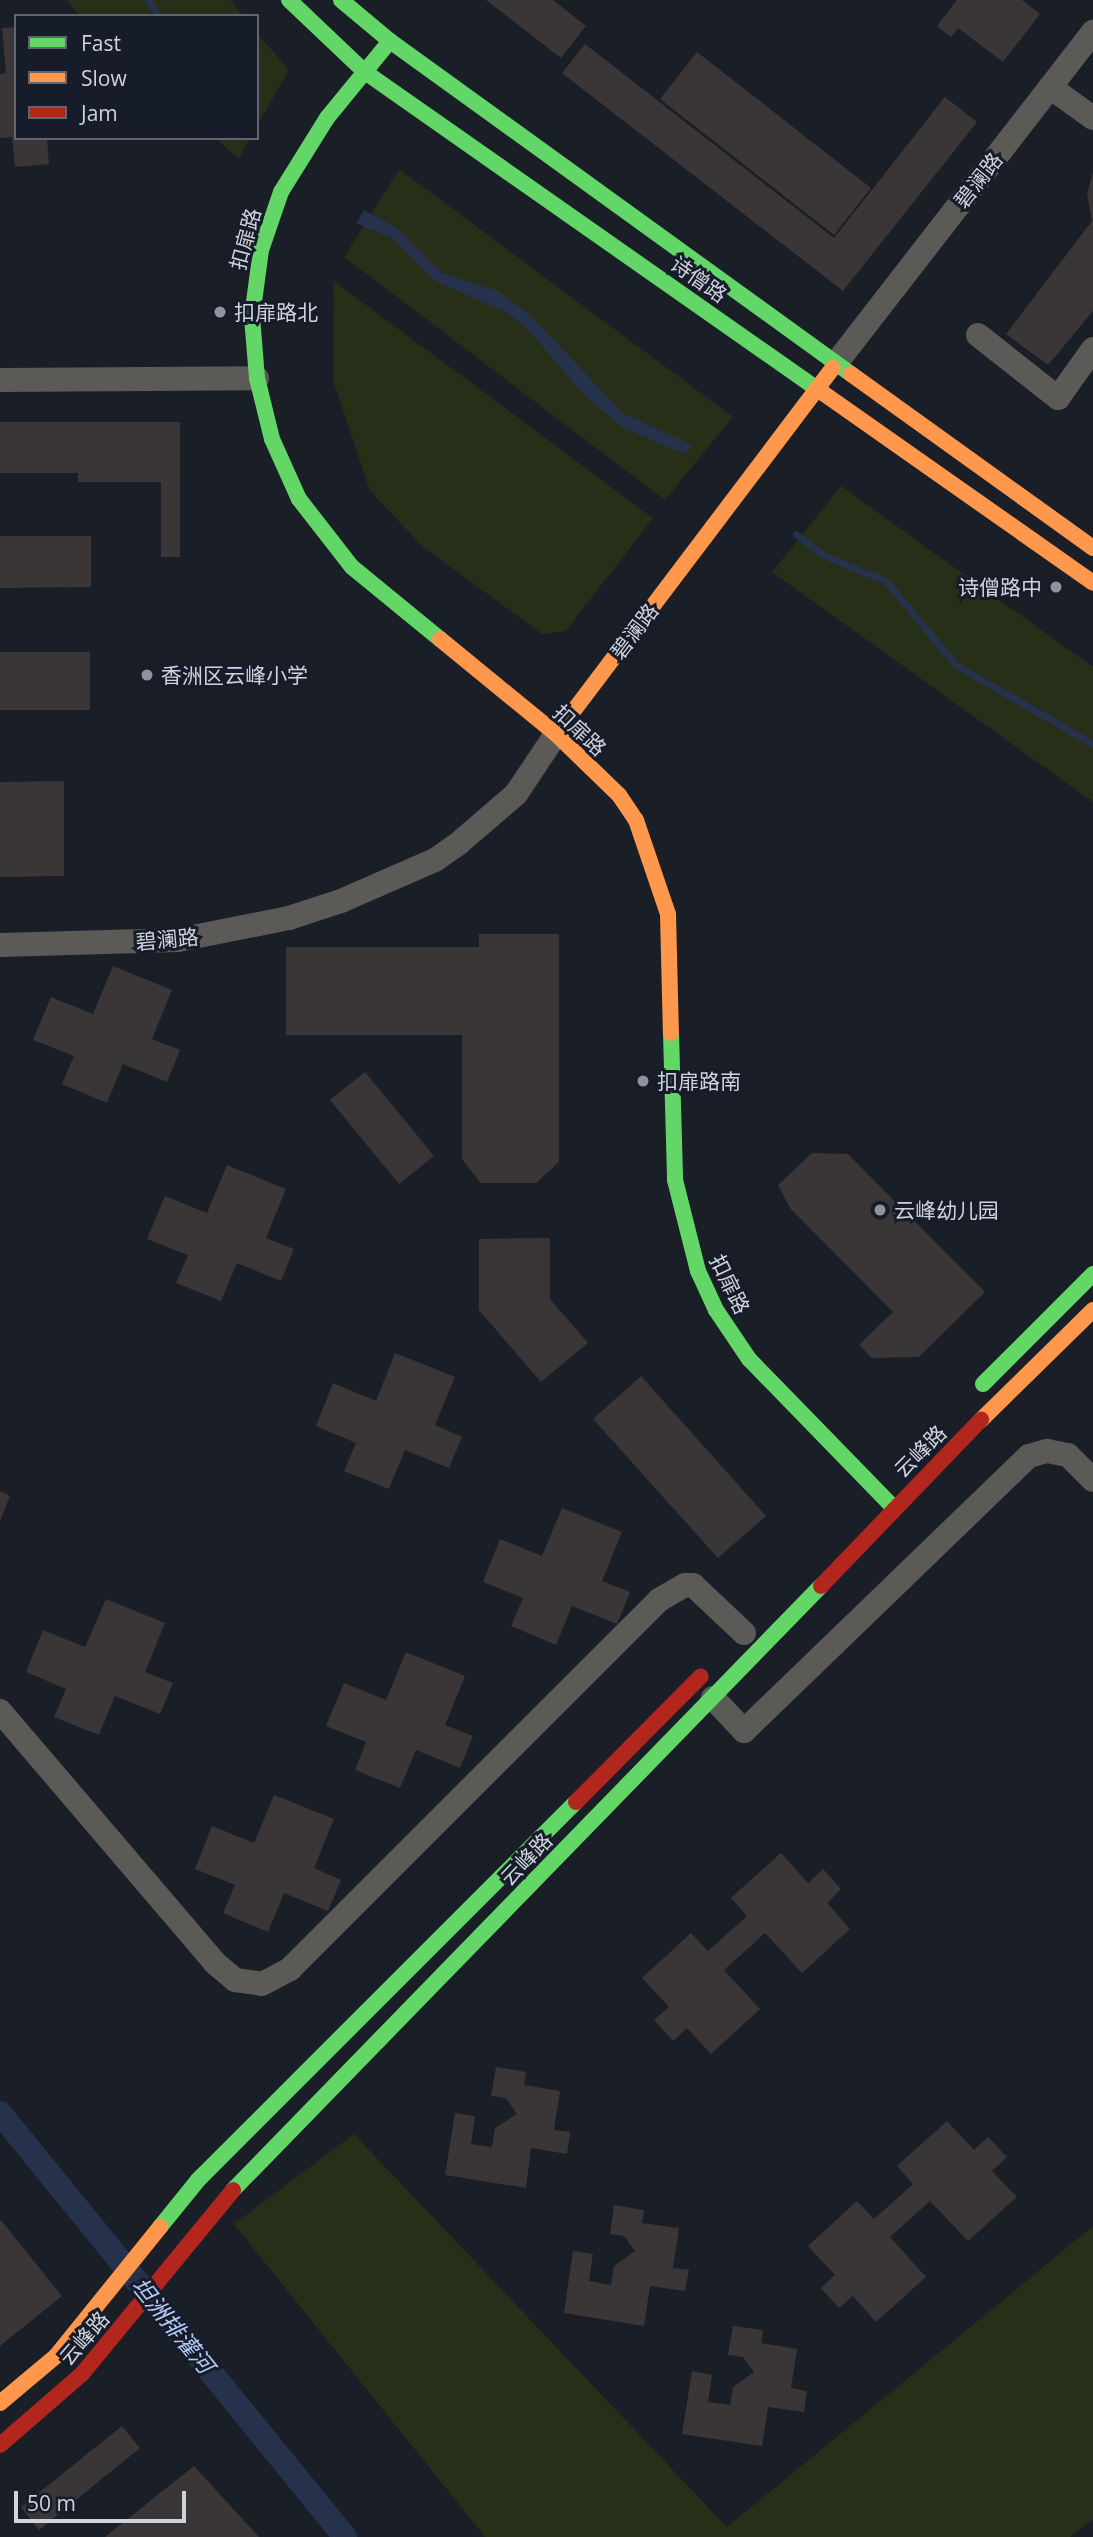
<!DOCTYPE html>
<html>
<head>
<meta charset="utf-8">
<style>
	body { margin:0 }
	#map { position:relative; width:1093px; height:2537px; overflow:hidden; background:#1a1e26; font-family:"Open Sans","Noto Sans SC",sans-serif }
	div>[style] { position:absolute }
	.green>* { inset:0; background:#272f19 }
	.water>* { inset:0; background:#26324c }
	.stream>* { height:7px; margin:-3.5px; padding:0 3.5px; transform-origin:3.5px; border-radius:3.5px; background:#26324c }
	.canal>* { height:24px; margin:-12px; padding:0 12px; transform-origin:12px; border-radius:12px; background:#26324c }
	.building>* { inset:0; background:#3a3637 }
	.street>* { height:24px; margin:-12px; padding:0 12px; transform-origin:12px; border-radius:12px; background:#5b5a56 }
	.fast>* { height:16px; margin:-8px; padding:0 8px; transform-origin:8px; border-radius:8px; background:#63d668 }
	.slow>* { height:16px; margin:-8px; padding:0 8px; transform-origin:8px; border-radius:8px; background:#ff974d }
	.jam>* { height:16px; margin:-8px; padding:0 8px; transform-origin:8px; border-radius:8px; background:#b3261e }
	.dots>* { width:19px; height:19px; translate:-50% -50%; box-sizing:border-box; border:4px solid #161c2a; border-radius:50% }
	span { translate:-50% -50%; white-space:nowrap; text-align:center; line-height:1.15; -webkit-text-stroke:6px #161c2a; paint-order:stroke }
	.street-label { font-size:21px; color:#ced3dc }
	.poi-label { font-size:21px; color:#ced3dc }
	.left { translate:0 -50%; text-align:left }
	.right { translate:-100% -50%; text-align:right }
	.water-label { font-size:23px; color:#b3caf5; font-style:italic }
	.legend { position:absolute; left:14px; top:14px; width:245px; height:126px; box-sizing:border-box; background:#161c2a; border:2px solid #606571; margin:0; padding:9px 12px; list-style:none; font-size:21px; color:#ced3dc }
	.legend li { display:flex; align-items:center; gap:14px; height:35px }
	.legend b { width:35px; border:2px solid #606571 }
	.scale { position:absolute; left:14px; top:2491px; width:172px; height:32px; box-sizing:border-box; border:4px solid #ced3dc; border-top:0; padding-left:9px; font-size:21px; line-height:24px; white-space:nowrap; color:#ced3dc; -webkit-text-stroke:5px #161c2a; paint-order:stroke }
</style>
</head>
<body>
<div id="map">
	<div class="green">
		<i style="clip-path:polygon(67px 0,230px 0,243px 16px,79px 16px)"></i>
		<i style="clip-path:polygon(257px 33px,289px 70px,257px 126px)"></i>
		<i style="clip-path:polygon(215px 138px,250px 138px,239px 159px)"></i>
		<i style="clip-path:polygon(399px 169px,733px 417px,665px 500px,344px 257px)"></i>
		<i style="clip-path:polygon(334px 281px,653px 518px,566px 631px,542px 634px,423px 547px,370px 491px,333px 380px)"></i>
		<i style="clip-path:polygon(841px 486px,1093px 667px,1093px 802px,772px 572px)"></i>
		<i style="clip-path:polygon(354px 2134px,727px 2527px,1093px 2226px,1093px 2519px,1070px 2537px,485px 2537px,234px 2224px)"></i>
	</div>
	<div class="water">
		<i style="clip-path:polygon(364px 210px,397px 228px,442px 273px,498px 291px,529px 314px,623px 413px,692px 445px,685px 454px,623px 428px,583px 394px,526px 327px,506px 312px,435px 281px,393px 239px,356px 223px)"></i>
	</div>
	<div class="stream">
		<i style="left:148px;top:0;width:19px;rotate:58deg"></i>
		<i style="left:796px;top:534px;width:34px;rotate:38deg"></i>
		<i style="left:823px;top:555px;width:68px;rotate:22.4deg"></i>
		<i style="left:886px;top:581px;width:109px;rotate:50.2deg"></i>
		<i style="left:956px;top:665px;width:158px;rotate:30deg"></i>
	</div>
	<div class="canal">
		<i style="left:0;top:2113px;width:547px;rotate:50.87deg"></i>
	</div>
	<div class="building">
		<i style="clip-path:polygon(486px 0,553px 0,586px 26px,561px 58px)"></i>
		<i style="clip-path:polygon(957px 0,1022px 0,1040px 14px,1003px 62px,958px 28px,951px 37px,937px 26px)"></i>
		<i style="clip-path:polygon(16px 27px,16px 138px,47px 138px,49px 164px,15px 167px,12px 137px,0 138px,0 74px,6px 73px,2px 28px)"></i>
		<i style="clip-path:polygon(585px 44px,834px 238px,945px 97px,977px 122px,843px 291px,562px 73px)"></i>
		<i style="clip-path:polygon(697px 52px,871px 188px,834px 235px,660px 99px)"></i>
		<i style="clip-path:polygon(1093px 172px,1093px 311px,1048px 365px,1006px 334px,1092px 221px,1087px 194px)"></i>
		<i style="clip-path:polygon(0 422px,180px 422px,180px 557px,161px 557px,161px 482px,78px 482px,78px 473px,0 473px)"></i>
		<i style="clip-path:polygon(0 536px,91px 536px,91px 587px,0 588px)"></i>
		<i style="clip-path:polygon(0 652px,90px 652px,90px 710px,0 710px)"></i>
		<i style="clip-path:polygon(64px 781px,64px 876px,0 877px,0 782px)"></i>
		<i style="clip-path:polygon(479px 934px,559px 934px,559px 1162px,536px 1183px,481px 1183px,462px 1159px,462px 1035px,286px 1035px,286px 947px,479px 947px)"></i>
		<i style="clip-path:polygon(113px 966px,172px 990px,152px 1039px,180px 1050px,167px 1082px,123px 1064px,107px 1103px,62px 1084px,74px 1056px,33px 1040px,51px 997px,93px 1014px)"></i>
		<i style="clip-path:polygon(365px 1072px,434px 1156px,399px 1184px,330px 1100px)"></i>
		<i style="clip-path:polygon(812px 1153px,848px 1154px,985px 1292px,919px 1357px,872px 1358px,859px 1345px,893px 1312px,790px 1208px,778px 1185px)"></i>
		<i style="clip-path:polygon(227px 1165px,286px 1189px,266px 1238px,294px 1249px,281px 1281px,237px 1263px,221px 1301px,176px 1283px,188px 1255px,147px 1239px,165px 1196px,207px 1213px)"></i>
		<i style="clip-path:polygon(550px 1238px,550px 1299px,588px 1343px,541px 1382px,479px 1310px,479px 1239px)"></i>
		<i style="clip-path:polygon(395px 1353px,455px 1377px,435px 1425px,462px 1437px,449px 1468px,405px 1450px,389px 1489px,344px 1471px,356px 1443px,316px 1426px,333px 1383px,376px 1401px)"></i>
		<i style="clip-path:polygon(641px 1376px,766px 1516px,718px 1558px,593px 1419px)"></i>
		<i style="clip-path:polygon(0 1491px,10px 1496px,0 1521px)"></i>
		<i style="clip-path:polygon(562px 1508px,622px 1532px,602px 1581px,630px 1592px,617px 1624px,572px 1606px,556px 1645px,511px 1626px,523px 1598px,483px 1582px,500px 1539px,542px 1556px)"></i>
		<i style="clip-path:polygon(106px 1599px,165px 1623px,145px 1672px,173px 1683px,160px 1714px,115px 1696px,99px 1735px,54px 1717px,66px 1689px,26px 1672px,43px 1630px,85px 1647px)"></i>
		<i style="clip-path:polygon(406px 1652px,465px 1676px,445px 1725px,473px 1736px,460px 1768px,416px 1750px,400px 1788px,355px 1770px,366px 1742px,326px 1726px,344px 1683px,386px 1700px)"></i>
		<i style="clip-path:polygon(274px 1795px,334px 1819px,314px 1868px,341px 1880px,328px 1911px,284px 1893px,268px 1932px,223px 1913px,235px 1885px,195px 1869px,212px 1826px,254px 1843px)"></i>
		<i style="clip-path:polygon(781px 1853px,808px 1883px,823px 1869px,841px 1889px,827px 1903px,850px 1929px,802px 1973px,765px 1933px,724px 1970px,760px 2009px,711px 2054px,687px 2028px,673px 2041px,654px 2020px,669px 2007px,642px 1978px,691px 1933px,708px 1951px,747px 1916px,731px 1898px)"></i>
		<i style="clip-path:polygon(496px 2067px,526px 2072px,524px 2085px,560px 2091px,554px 2130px,570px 2132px,567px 2154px,531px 2148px,526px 2188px,445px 2175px,455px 2113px,475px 2116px,471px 2144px,492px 2147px,495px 2128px,517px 2114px,506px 2098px,491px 2096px)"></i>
		<i style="clip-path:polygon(947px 2121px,974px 2150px,988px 2137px,1007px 2157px,992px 2171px,1017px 2197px,968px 2241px,930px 2201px,890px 2237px,926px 2277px,876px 2322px,853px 2296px,839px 2308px,821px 2288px,835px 2275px,808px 2246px,857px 2201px,874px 2219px,913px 2184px,897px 2166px)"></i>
		<i style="clip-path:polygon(614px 2205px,644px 2210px,642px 2223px,679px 2228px,673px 2268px,689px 2270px,685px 2291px,650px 2286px,644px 2326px,564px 2313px,573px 2251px,593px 2254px,589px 2281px,611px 2285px,614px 2266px,635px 2251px,624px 2236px,610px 2234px)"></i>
		<i style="clip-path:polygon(0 2219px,62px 2296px,0 2346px)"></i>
		<i style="clip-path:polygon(733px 2326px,763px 2330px,761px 2343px,797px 2349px,791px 2388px,807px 2391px,804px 2412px,768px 2407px,762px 2446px,682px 2434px,692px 2371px,712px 2375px,708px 2402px,730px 2405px,733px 2387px,754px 2372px,743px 2357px,728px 2355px)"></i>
		<i style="clip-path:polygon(122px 2426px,140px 2448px,39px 2530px,21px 2507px)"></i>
		<i style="clip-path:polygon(194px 2466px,259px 2537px,105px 2537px)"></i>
	</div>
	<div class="street">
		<i style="left:1050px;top:87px;width:53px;rotate:35.8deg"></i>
		<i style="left:978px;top:335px;width:102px;rotate:38.2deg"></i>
		<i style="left:1058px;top:398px;width:60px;rotate:-54.5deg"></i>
		<i style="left:837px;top:362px;width:418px;rotate:-52.2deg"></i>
		<i style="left:0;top:380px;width:257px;rotate:-0.4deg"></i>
		<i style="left:0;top:945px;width:178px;rotate:-1.6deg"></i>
		<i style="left:178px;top:940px;width:113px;rotate:-11.2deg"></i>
		<i style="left:289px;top:918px;width:55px;rotate:-18.1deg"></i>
		<i style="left:341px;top:901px;width:103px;rotate:-23.6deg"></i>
		<i style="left:435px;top:860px;width:29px;rotate:-35deg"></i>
		<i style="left:459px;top:843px;width:75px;rotate:-40.7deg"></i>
		<i style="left:516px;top:794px;width:72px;rotate:-56.3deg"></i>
		<i style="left:713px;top:1698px;width:45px;rotate:46.8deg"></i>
		<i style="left:744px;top:1731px;width:396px;rotate:-44deg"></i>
		<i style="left:1029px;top:1456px;width:19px;rotate:-16deg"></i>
		<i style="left:1047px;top:1451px;width:21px;rotate:11deg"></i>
		<i style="left:1068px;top:1455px;width:35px;rotate:45deg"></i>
		<i style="left:0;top:1711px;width:331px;rotate:49.5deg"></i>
		<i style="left:215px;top:1963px;width:26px;rotate:40deg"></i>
		<i style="left:235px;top:1980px;width:27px;rotate:8deg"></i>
		<i style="left:262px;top:1984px;width:32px;rotate:-28deg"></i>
		<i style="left:290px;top:1969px;width:522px;rotate:-45deg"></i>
		<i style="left:659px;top:1600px;width:30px;rotate:-30deg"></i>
		<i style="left:685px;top:1585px;width:8px"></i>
		<i style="left:693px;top:1585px;width:70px;rotate:43.3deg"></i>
	</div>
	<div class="fast">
		<i style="left:289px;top:0;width:105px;rotate:43.5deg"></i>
		<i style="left:365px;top:72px;width:559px;rotate:35.03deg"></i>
		<i style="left:341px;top:0;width:64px;rotate:39.9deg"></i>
		<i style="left:390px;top:41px;width:569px;rotate:35.84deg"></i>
		<i style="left:390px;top:41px;width:99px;rotate:129.3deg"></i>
		<i style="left:327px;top:118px;width:87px;rotate:121.9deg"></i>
		<i style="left:281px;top:192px;width:61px;rotate:109deg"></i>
		<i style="left:261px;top:250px;width:68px;rotate:97.7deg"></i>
		<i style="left:252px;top:317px;width:61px;rotate:85.3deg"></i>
		<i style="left:257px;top:378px;width:63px;rotate:76.2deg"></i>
		<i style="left:272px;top:439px;width:66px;rotate:65.8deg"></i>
		<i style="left:299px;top:499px;width:86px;rotate:52.1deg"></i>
		<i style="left:352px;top:567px;width:114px;rotate:39.3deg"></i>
		<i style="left:671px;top:1033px;width:147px;rotate:88.4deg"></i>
		<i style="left:675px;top:1180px;width:94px;rotate:75.8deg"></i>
		<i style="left:698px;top:1271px;width:43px;rotate:65.2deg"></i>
		<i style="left:716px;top:1310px;width:59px;rotate:56deg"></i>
		<i style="left:749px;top:1359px;width:206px;rotate:45.8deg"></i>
		<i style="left:983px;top:1384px;width:156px;rotate:-45deg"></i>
		<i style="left:233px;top:2190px;width:843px;rotate:-45.77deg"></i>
		<i style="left:160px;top:2227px;width:60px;rotate:-51deg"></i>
		<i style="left:198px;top:2180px;width:535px;rotate:-45deg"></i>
	</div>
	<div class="slow">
		<i style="left:851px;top:374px;width:298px;rotate:35.7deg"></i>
		<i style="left:823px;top:393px;width:330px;rotate:35.1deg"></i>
		<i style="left:440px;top:639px;width:150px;rotate:39.3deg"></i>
		<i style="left:556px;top:734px;width:88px;rotate:44.1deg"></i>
		<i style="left:619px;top:795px;width:30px;rotate:56deg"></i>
		<i style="left:636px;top:820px;width:99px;rotate:71.2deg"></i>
		<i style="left:668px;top:914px;width:119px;rotate:88.6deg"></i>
		<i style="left:556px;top:734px;width:459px;rotate:-52.9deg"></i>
		<i style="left:981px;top:1420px;width:157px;rotate:-44.5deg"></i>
		<i style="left:0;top:2403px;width:73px;rotate:-40deg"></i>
		<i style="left:56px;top:2356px;width:166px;rotate:-51.1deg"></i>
	</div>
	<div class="jam">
		<i style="left:821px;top:1586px;width:231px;rotate:-46.1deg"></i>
		<i style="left:576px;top:1802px;width:177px;rotate:-45.2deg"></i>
		<i style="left:0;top:2445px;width:108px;rotate:-40.9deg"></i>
		<i style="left:82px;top:2374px;width:238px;rotate:-50.6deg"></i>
	</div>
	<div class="dots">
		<i style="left:220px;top:312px;background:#8f949c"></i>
		<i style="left:1056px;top:587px;background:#8f949c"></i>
		<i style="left:147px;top:675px;background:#8f949c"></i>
		<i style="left:643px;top:1081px;background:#8f949c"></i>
		<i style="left:880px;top:1210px;background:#8f949c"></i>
	</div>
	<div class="street-label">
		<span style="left:978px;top:180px;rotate:-52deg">碧澜路</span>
		<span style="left:245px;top:239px;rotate:-75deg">扣扉路</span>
		<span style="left:699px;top:279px;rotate:35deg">诗僧路</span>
		<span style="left:634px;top:631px;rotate:-53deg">碧澜路</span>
		<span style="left:580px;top:730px;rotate:43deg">扣扉路</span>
		<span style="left:167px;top:939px;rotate:-5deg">碧澜路</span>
		<span style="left:730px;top:1284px;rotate:64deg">扣扉路</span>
		<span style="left:920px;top:1451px;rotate:-45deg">云峰路</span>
		<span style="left:526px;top:1859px;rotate:-46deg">云峰路</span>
		<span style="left:84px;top:2338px;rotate:-49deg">云峰路</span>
	</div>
	<div class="poi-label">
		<span class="left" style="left:234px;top:312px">扣扉路北</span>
		<span class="right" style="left:1042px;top:587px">诗僧路中</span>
		<span class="left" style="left:161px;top:675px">香洲区云峰小学</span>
		<span class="left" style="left:657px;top:1081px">扣扉路南</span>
		<span class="left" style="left:894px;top:1210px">云峰幼儿园</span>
	</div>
	<div class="water-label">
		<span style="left:173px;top:2325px;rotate:51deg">坦洲排灌河</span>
	</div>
	<ul class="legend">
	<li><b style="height:9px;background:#63d668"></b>Fast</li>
	<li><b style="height:9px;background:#ff974d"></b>Slow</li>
	<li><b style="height:9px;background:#b3261e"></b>Jam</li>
	</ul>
	<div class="scale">50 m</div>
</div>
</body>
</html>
